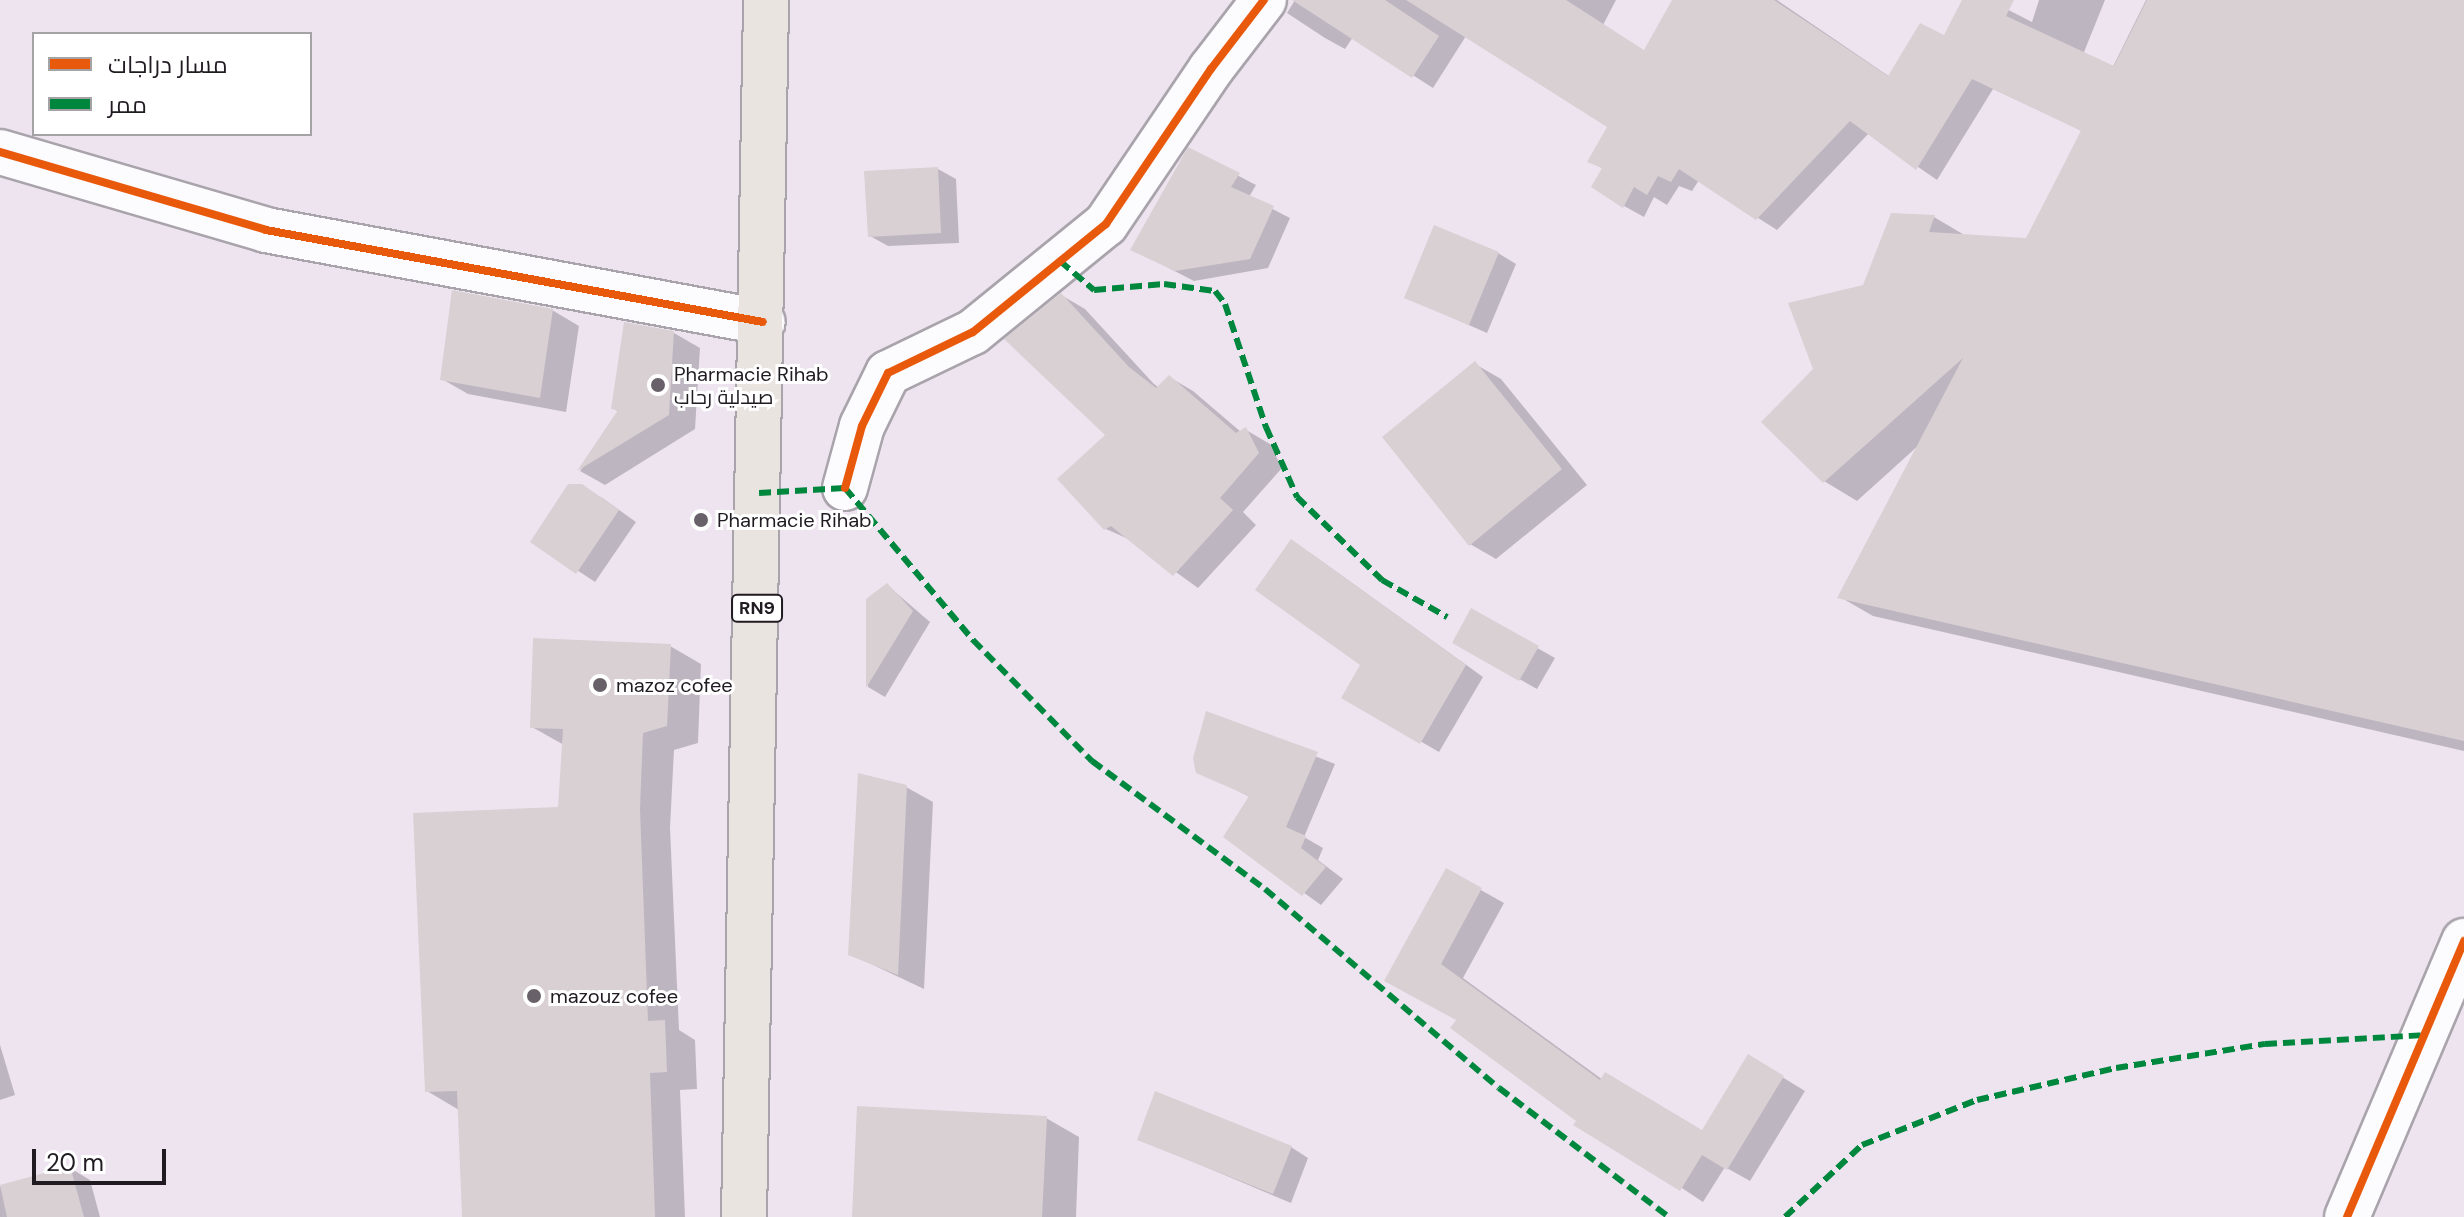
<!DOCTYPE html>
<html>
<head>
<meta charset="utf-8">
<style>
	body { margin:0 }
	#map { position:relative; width:2464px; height:1217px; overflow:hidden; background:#ede4f0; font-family:"DM Sans",Cairo,sans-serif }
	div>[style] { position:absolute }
	.shadow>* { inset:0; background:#0003 }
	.building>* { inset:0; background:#d9d0d4 }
	.roads { filter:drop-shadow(2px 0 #a9a3ab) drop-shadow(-2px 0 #a9a3ab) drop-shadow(0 2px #a9a3ab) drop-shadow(0 -2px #a9a3ab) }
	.minor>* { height:44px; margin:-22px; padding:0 22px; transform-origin:22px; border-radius:22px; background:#fcfbfd }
	.primary>* { height:44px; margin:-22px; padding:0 22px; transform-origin:22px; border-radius:22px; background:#e9e4e0 }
	.quiet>* { height:6px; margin-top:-3px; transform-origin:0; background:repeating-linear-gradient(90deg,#00873e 0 12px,transparent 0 18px) }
	.cycleway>* { height:8px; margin:-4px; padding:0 4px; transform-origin:4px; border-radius:4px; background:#e8590c }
	.dots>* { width:22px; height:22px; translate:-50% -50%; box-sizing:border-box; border:4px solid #fff; border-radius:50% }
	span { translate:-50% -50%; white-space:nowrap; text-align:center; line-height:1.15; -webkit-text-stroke:6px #fff; paint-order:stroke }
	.shield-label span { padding:2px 6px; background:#fff; border:2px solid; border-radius:6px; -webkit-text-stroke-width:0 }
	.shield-label { font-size:18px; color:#201a21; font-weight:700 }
	.poi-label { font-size:20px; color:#201a21 }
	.left { translate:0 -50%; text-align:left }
	.legend { position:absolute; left:32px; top:32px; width:280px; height:104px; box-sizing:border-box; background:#fff; border:2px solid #a6a3a6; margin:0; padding:10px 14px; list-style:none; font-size:24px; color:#201a21 }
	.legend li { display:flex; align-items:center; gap:16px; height:40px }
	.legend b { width:40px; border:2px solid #a6a3a6 }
	.scale { position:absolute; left:32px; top:1149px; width:134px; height:36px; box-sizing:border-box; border:4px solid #201a21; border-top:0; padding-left:10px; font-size:24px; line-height:28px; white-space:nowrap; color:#201a21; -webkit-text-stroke:6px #fff; paint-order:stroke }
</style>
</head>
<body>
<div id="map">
	<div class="shadow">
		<i style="clip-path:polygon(1295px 0,1616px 0,1603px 25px,1645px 52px,1674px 0,1777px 0,1890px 77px,1945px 38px,1964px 0,1989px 0,2032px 22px,2039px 0,2105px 0,2057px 119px,1993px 89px,1937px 180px,1869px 133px,1777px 230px,1699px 180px,1692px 191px,1679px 186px,1667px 205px,1654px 197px,1644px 217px,1624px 206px,1603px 169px,1590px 161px,1609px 126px,1466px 36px,1433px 88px,1353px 37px,1345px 49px,1325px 38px,1287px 13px)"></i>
		<i style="clip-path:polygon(2146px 0,2464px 0,2464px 751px,1873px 616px,1840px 597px,1919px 445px,1857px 501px,1824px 481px,1816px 370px,1865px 287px,1934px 217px,1966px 236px,2027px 240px)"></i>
		<i style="clip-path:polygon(1189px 150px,1256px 185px,1249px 197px,1290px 218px,1268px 268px,1194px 281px,1151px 259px)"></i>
		<i style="clip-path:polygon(938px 169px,956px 179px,959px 243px,888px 246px,870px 236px)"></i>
		<i style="clip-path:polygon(1498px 253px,1516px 264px,1487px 333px,1407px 298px)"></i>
		<i style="clip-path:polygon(1061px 295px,1085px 309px,1153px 383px,1159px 388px,1169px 377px,1193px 391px,1241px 432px,1246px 430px,1270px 444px,1282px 468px,1243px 512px,1256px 525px,1198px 588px,1133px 541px,1106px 529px,1108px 435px)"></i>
		<i style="clip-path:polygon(552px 310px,579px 326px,566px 412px,468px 394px,442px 379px)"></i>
		<i style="clip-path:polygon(674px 333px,700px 348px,695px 429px,605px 485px,580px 471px,619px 412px,613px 408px)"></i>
		<i style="clip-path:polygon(1475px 364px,1501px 379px,1587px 485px,1496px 559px,1470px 544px)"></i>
		<i style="clip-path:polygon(601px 497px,636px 522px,595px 582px,533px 541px)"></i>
		<i style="clip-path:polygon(1309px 552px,1483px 677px,1439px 752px,1344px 697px,1363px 664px)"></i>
		<i style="clip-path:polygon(887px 585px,930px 622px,885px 697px,868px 687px,868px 600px)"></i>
		<i style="clip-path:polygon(1472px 611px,1555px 658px,1537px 689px,1454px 642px)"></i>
		<i style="clip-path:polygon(670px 646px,701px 664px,698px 743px,674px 750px,670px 828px,679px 1030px,695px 1040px,697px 1089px,680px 1090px,685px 1217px,464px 1217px,459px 1110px,427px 1091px,560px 809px,564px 745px,532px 727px)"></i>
		<i style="clip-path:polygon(1207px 713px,1335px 764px,1304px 837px,1323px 848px,1318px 860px,1343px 879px,1321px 905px,1226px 837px,1250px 797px,1198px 771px)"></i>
		<i style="clip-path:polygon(906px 787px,933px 802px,924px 989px,850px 954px)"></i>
		<i style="clip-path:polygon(1447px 871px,1504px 903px,1463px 978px,1603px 1080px,1703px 1133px,1749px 1057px,1805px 1091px,1750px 1181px,1725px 1167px,1703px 1202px,1579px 1120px,1459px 1020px,1409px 993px)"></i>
		<i style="clip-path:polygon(0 1045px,15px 1095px,0 1100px)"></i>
		<i style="clip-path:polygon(1046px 1118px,1079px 1137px,1076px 1217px,855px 1217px)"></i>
		<i style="clip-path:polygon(1139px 1139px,1291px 1147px,1308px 1158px,1291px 1203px)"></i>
		<i style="clip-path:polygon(70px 1168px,90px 1180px,100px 1217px,0 1217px,0 1187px)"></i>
	</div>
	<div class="building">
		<i style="clip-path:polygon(1292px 0,1385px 0,1439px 36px,1412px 78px)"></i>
		<i style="clip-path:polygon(1406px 0,1566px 0,1644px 50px,1672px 0,1774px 0,1888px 76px,1920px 23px,1944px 35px,1962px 0,2014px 0,2006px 16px,2114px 66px,2147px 0,2464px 0,2464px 741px,1837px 598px,1963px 358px,1823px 483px,1761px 422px,1813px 369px,1788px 303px,1863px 285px,1891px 213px,1935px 215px,1929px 232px,2026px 238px,2081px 131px,1972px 79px,1916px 170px,1850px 121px,1756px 220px,1679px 169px,1671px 182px,1658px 176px,1647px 195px,1634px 187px,1623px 208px,1591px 187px,1602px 168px,1587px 162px,1607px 127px)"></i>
		<i style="clip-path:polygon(1188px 147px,1240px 173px,1231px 187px,1274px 206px,1250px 259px,1175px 271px,1130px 250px)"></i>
		<i style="clip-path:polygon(938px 167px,941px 233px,868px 237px,864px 171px)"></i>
		<i style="clip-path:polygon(1434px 225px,1499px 252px,1469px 325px,1404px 298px)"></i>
		<i style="clip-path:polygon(452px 290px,553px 309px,540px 398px,440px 380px)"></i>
		<i style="clip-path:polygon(1061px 293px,1129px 367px,1156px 388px,1169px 375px,1236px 433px,1246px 427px,1259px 453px,1220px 498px,1233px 510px,1173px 576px,1111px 526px,1104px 530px,1057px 479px,1105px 435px,1004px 339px)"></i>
		<i style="clip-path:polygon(624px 322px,674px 331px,669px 415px,577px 471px,618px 410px,611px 409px)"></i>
		<i style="clip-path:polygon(1475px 361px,1562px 469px,1469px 546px,1382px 437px)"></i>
		<i style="clip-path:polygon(568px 484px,582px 484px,619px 510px,576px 574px,530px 542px)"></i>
		<i style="clip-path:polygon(1291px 539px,1466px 665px,1420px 744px,1341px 698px,1360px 665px,1255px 590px)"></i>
		<i style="clip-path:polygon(887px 583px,913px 611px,866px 688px,866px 599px)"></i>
		<i style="clip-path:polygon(1471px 608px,1539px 646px,1519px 681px,1452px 643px)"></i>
		<i style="clip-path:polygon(533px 638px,671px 644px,667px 726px,643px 733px,640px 809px,648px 1021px,665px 1020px,667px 1072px,650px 1073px,655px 1217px,462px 1217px,457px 1091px,425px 1092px,413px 813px,558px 807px,563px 729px,530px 728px)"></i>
		<i style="clip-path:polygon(1206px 711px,1318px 752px,1286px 827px,1306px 836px,1301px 848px,1326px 867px,1302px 896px,1223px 837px,1249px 796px,1196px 773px,1193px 758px)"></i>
		<i style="clip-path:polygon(858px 773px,907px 785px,898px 975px,848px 955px)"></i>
		<i style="clip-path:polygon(1446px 868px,1482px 888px,1441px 964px,1600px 1080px,1605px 1072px,1702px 1130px,1748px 1054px,1784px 1076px,1727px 1170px,1702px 1155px,1680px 1191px,1573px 1125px,1576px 1121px,1450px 1028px,1456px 1020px,1384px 981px)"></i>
		<i style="clip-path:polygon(1155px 1091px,1292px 1146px,1273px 1194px,1137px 1140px)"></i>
		<i style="clip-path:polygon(857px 1106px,1047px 1116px,1042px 1217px,852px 1217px)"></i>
		<i style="clip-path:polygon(70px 1166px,84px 1217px,7px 1217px,0 1185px)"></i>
	</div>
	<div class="roads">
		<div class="minor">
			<i style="left:0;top:152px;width:277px;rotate:16.3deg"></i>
			<i style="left:266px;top:230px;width:505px;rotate:10.49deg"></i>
			<i style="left:845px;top:488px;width:64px;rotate:-74.7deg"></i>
			<i style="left:862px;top:426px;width:59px;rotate:-63.9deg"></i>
			<i style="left:888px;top:373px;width:94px;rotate:-25.8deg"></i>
			<i style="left:973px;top:332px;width:171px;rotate:-39.1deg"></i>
			<i style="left:1106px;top:224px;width:187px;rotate:-55.9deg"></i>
			<i style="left:1211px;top:69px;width:87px;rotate:-52.5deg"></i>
			<i style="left:2347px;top:1217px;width:300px;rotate:-67deg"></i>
		</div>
		<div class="primary">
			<i style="left:744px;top:1217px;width:1217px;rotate:-88.96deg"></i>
		</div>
	</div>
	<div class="quiet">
		<i style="left:1060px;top:261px;width:45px;rotate:40.5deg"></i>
		<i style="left:1094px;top:290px;width:70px;rotate:-4.9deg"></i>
		<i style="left:1164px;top:284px;width:51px;rotate:7.8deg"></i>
		<i style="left:1215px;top:291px;width:16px;rotate:52deg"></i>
		<i style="left:1225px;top:304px;width:130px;rotate:71.6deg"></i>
		<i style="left:1266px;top:427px;width:77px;rotate:66.1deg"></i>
		<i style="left:1297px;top:497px;width:119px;rotate:44.3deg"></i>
		<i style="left:1382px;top:580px;width:75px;rotate:29.6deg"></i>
		<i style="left:759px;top:493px;width:86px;rotate:-3.3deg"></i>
		<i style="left:845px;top:488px;width:199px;rotate:49.9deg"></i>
		<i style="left:973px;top:640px;width:170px;rotate:45.5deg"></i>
		<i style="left:1092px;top:761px;width:215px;rotate:36.5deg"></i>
		<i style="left:1265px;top:889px;width:307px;rotate:40.4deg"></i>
		<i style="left:1499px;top:1088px;width:213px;rotate:37.2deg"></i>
		<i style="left:1785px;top:1217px;width:105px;rotate:-43.1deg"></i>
		<i style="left:1862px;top:1145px;width:123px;rotate:-21.4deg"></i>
		<i style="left:1977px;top:1100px;width:143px;rotate:-13deg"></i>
		<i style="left:2116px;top:1068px;width:151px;rotate:-9.2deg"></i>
		<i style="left:2265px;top:1044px;width:159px;rotate:-3.2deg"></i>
	</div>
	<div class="cycleway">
		<i style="left:0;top:152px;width:277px;rotate:16.3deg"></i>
		<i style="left:266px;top:230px;width:505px;rotate:10.49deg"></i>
		<i style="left:845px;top:488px;width:64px;rotate:-74.7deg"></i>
		<i style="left:862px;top:426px;width:59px;rotate:-63.9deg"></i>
		<i style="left:888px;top:373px;width:94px;rotate:-25.8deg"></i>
		<i style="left:973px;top:332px;width:171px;rotate:-39.1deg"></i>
		<i style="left:1106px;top:224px;width:187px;rotate:-55.9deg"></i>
		<i style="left:1211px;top:69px;width:87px;rotate:-52.5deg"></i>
		<i style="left:2347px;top:1217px;width:300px;rotate:-67deg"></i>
	</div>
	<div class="dots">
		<i style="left:658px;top:385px;background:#686169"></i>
		<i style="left:701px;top:520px;background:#686169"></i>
		<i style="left:600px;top:685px;background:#686169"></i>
		<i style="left:534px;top:996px;background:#686169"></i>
	</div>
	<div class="shield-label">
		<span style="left:757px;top:608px">RN9</span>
	</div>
	<div class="poi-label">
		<span class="left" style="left:674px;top:386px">Pharmacie Rihab<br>صيدلية رحاب</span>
		<span class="left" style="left:717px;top:520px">Pharmacie Rihab</span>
		<span class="left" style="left:616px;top:685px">mazoz cofee</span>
		<span class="left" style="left:550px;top:996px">mazouz cofee</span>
	</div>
	<ul class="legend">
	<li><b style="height:10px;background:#e8590c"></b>مسار دراجات</li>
	<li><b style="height:10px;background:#00873e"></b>ممر</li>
	</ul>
	<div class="scale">20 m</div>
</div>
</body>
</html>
